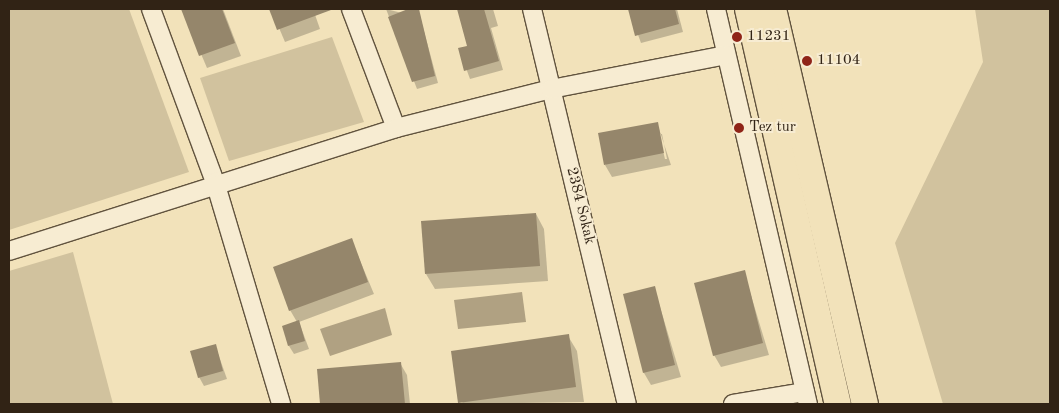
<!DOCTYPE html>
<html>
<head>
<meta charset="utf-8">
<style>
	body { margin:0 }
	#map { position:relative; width:1059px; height:413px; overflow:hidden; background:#f2e2ba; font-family:"Old Standard TT",serif }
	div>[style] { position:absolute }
	.green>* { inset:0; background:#d1c29e }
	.water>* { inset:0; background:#b0a182 }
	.shadow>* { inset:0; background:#0003 }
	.building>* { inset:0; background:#95866b }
	.roads { filter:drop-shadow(1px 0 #61533e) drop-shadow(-1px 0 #61533e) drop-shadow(0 1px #61533e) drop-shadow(0 -1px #61533e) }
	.minor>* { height:18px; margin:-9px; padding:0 9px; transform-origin:9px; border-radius:9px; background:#f7ecd2 }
	.primary>* { height:26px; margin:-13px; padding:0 13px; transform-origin:13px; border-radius:13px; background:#f2e2ba }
	.dots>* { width:14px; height:14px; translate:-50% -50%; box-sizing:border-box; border:2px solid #f7ecd2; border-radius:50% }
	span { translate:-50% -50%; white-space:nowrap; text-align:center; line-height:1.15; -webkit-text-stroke:4px #f7ecd2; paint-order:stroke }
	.poi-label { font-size:15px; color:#312315 }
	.left { translate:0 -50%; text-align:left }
	.street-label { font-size:15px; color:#312315 }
	.frame { position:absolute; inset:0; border:10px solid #312315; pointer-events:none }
</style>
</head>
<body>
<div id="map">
	<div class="green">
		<i style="clip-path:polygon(9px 9px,129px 9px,189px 172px,9px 230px)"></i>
		<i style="clip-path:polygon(975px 9px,1050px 9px,1050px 404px,943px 404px,895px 243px,983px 62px)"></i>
		<i style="clip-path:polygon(332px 37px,364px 122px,229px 161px,200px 78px)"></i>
		<i style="clip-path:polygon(73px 252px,113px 404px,9px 404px,9px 271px)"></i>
	</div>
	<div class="water">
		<i style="clip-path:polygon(522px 292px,526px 322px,458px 329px,454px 300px)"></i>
		<i style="clip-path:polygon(385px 308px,392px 335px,330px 356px,320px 329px)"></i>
	</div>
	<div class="shadow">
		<i style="clip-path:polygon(182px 9px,223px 9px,241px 56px,207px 68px)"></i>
		<i style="clip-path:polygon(271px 9px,313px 9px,320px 29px,285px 42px)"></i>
		<i style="clip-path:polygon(386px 9px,402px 13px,418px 9px,438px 83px,417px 89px)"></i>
		<i style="clip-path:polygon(458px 9px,493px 9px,498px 26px,491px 28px,503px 70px,470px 79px,459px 49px,469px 46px)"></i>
		<i style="clip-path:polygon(677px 9px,683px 32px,641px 43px,629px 10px)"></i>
		<i style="clip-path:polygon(evenodd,657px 123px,671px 165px,612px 177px,605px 165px,657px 123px,659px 134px,662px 134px,667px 159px,665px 159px,659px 134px)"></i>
		<i style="clip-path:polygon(536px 214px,544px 229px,548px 281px,435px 289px,426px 274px)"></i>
		<i style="clip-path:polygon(351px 239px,374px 294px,299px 322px,309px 349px,294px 354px,289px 346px,297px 322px,290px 310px)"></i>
		<i style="clip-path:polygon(744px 272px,769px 355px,721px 367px,714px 355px)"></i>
		<i style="clip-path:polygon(654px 287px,681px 377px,651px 385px,644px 373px)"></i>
		<i style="clip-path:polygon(568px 336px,577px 351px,584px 402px,460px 404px)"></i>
		<i style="clip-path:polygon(215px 345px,227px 379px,204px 386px,199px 377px)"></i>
		<i style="clip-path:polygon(400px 363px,407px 375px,410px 404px,322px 404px,319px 370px)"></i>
	</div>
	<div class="building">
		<i style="clip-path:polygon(181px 9px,222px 9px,235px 43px,199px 56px)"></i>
		<i style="clip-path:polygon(269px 9px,330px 9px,331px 10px,277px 30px)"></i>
		<i style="clip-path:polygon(408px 9px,419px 9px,435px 76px,412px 82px,388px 17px)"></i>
		<i style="clip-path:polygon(457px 9px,484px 9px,499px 61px,464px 71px,458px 48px,467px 46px)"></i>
		<i style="clip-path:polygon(628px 9px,675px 9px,679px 24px,635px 36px)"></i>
		<i style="clip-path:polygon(658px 122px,664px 153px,604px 165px,598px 133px)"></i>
		<i style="clip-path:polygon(536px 213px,540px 266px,425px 274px,421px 221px)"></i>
		<i style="clip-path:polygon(352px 238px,368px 282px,289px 311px,273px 267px)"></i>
		<i style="clip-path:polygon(745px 270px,763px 343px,713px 356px,694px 283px)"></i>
		<i style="clip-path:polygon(655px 286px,675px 365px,643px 373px,623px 294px)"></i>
		<i style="clip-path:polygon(299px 320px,305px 341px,288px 346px,282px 326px)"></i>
		<i style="clip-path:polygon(569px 334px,576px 387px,458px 403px,451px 351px)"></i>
		<i style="clip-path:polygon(216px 344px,223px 371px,198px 378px,190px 351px)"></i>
		<i style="clip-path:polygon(401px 362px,405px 404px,320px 404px,317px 369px)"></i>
	</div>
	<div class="roads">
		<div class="minor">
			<i style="left:151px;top:9px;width:184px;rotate:69.7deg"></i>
			<i style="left:215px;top:182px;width:232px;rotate:73.4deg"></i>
			<i style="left:351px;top:9px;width:127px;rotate:69.3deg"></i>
			<i style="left:532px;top:9px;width:406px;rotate:76.5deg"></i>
			<i style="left:716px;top:9px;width:406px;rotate:76.9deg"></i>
			<i style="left:9px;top:251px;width:406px;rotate:-17.6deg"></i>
			<i style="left:396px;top:128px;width:160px;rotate:-14.1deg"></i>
			<i style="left:551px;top:89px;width:178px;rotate:-11deg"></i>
			<i style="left:733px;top:404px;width:73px;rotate:-9.5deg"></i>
		</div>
		<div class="primary">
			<i style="left:748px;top:9px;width:405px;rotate:77.2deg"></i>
			<i style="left:773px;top:9px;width:406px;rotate:76.9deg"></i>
		</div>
	</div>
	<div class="dots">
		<i style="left:737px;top:37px;background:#8f2418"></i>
		<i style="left:807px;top:61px;background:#8f2418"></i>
		<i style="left:739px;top:128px;background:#8f2418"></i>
	</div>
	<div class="poi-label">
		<span class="left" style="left:747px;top:37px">11231</span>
		<span class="left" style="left:817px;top:61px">11104</span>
		<span class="left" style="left:749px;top:128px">Tez tur</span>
	</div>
	<div class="street-label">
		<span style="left:580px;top:206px;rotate:76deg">2384 Sokak</span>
	</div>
	<div class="frame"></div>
</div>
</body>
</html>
